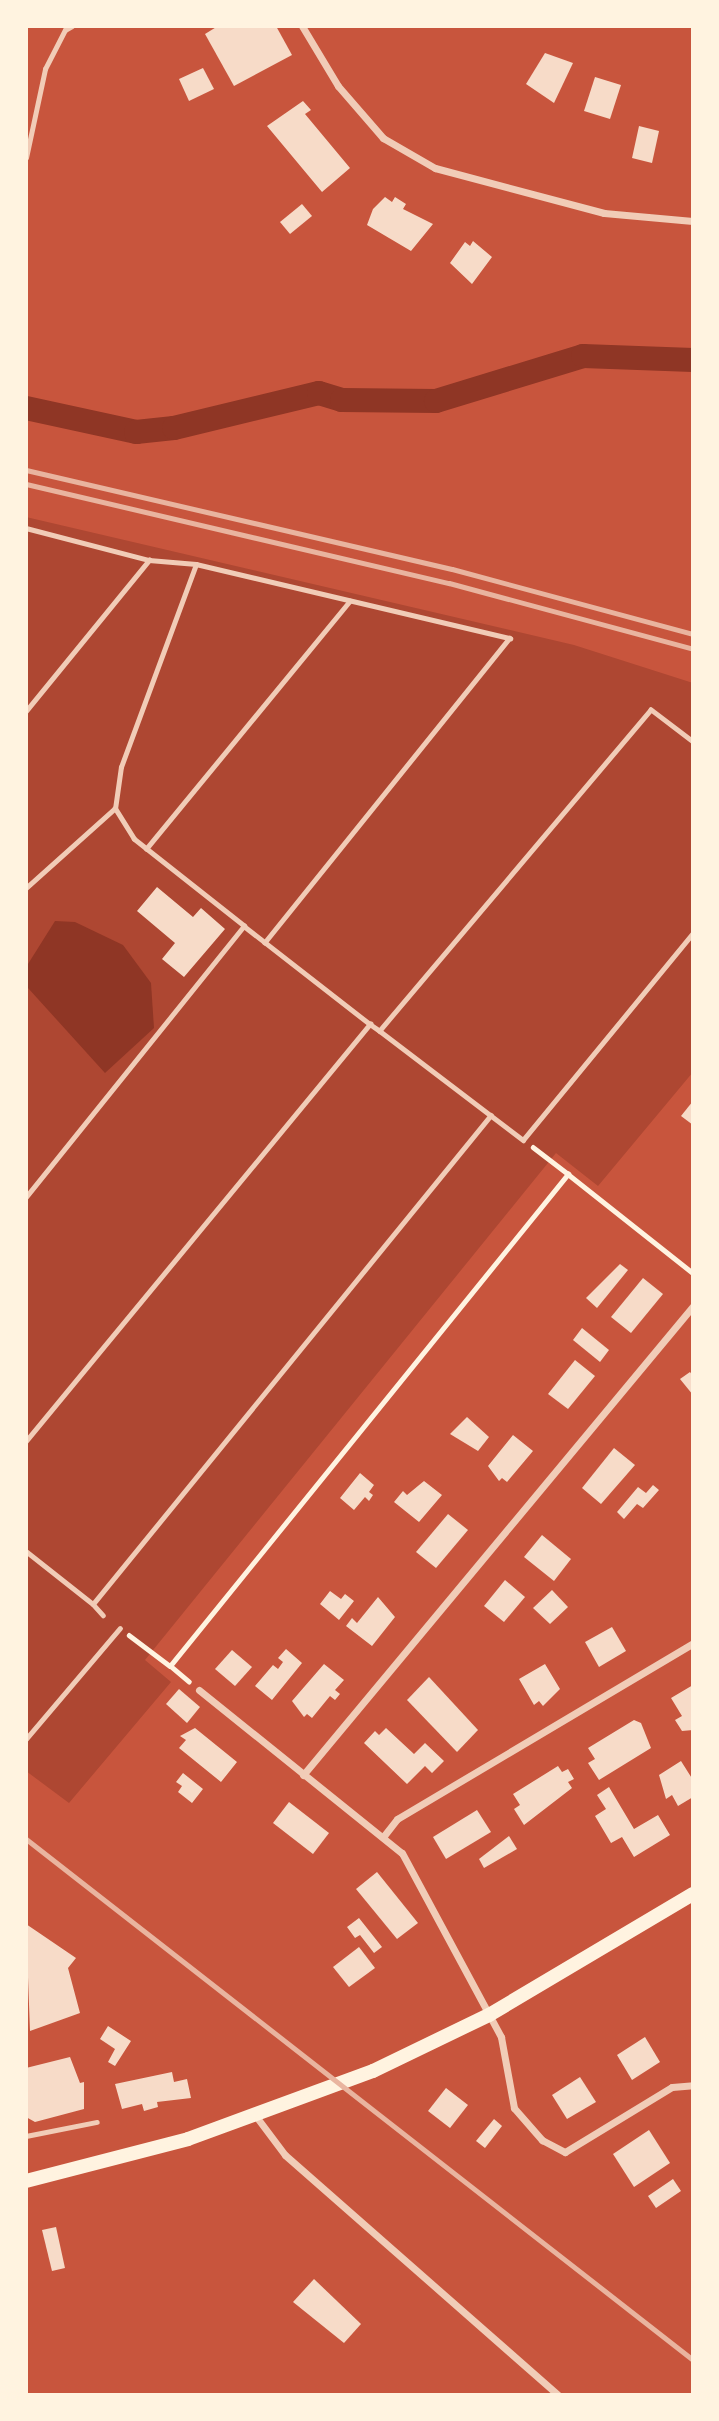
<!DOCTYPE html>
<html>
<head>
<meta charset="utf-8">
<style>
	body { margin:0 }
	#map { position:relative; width:719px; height:2421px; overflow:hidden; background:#c8553d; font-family:Rubik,sans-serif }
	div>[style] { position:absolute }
	.green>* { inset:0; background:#ae4732 }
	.water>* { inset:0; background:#8f3625 }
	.canal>* { height:24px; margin:-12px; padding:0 12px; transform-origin:12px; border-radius:12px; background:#8f3625 }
	.building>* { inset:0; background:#f7dbc8 }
	.path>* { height:4.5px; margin:-2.25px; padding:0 2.25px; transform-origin:2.25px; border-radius:2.25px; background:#fff3e0 }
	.service>* { height:4.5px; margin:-2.25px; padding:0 2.25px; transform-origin:2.25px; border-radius:2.25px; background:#f1ccb7 }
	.minor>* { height:7px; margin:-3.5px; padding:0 3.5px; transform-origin:3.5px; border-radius:3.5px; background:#f1ccb7 }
	.secondary>* { height:14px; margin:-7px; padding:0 7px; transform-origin:7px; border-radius:7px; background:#fff3e0 }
	.rail>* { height:5px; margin:-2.5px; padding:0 2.5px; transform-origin:2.5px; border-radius:2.5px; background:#e9b49f }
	span { translate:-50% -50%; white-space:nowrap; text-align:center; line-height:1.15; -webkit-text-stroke:5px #fff3e0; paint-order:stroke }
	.frame { position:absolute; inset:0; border:28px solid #fff3e0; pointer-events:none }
</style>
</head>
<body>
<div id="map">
	<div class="green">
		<i style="clip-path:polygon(26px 517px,574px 645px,693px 683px,693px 1072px,598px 1186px,556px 1153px,145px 1660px,171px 1682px,69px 1803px,26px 1771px)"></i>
	</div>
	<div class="water">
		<i style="clip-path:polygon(55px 921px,75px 922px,123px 945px,151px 983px,154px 1028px,105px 1073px,28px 988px,28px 964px)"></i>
	</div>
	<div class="canal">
		<i style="left:26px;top:408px;width:113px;rotate:12.3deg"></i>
		<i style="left:136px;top:432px;width:38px;rotate:-6deg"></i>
		<i style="left:174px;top:428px;width:149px;rotate:-13.6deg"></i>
		<i style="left:319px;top:393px;width:24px;rotate:17deg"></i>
		<i style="left:342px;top:400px;width:94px;rotate:0.6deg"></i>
		<i style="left:436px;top:401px;width:154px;rotate:-17deg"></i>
		<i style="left:583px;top:356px;width:110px;rotate:2.1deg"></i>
	</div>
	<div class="building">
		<i style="clip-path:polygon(218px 26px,276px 26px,292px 55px,234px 86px,205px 34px)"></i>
		<i style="clip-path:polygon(545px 53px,573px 63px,554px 103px,526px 84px)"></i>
		<i style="clip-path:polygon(203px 68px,214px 89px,189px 101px,179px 79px)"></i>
		<i style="clip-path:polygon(595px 77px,621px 85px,610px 119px,584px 111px)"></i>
		<i style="clip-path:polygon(303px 101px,311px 110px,305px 114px,350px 168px,322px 192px,267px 126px)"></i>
		<i style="clip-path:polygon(639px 126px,659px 131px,652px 163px,632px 158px)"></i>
		<i style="clip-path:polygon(385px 197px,392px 202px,395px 197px,406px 204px,403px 209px,433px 224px,411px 251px,367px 225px,373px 209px)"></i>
		<i style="clip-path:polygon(302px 204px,312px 216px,290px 234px,280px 222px)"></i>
		<i style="clip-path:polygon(473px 241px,492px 257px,472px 284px,450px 263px,465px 242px,470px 246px)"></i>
		<i style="clip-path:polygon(157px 887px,193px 917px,201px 908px,225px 929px,184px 977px,162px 959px,175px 943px,137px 911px)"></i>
		<i style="clip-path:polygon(693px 1101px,693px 1125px,681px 1116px)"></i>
		<i style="clip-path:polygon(620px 1264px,628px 1270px,597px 1308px,586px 1298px)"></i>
		<i style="clip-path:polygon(643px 1278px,663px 1294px,631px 1333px,611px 1317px)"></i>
		<i style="clip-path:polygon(582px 1328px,609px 1350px,600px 1362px,573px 1340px)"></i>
		<i style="clip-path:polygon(575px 1360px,595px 1376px,568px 1409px,548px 1394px)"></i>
		<i style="clip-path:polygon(690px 1372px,693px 1376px,693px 1395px,680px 1379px)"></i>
		<i style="clip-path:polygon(467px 1417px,489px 1437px,478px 1451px,450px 1434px)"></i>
		<i style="clip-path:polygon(513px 1435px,533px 1451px,507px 1482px,502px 1478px,499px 1481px,488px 1466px)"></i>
		<i style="clip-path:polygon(614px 1448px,635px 1465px,601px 1504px,582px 1488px)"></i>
		<i style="clip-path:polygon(360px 1473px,374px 1485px,369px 1492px,373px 1495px,369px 1501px,365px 1497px,354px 1510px,340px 1498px)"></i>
		<i style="clip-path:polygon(424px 1481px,442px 1495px,419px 1522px,394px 1502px,403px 1491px,407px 1495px)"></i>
		<i style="clip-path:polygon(653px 1485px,659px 1490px,643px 1508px,637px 1504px,624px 1519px,617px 1512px,638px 1487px,646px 1493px)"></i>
		<i style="clip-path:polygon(448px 1514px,468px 1530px,436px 1568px,416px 1552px)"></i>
		<i style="clip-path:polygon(542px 1535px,571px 1559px,554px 1581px,524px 1557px)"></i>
		<i style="clip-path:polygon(505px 1580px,525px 1597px,504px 1622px,484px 1606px)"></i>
		<i style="clip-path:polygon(552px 1590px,568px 1607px,550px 1624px,533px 1608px)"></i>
		<i style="clip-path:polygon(330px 1591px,341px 1599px,345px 1594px,354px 1601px,339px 1620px,320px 1604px)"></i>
		<i style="clip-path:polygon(378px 1597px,395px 1617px,372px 1646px,346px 1626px,352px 1618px,357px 1623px)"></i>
		<i style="clip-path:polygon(612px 1627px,626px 1651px,599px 1667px,585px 1642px)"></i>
		<i style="clip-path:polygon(286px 1649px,302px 1663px,272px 1700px,255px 1686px,273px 1665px,278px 1669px,283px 1662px,278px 1658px)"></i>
		<i style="clip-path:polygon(232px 1650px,252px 1667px,235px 1686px,215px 1669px)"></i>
		<i style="clip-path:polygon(324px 1664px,344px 1680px,335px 1690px,340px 1694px,335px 1700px,330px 1696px,312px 1718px,307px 1714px,304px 1717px,292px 1701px)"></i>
		<i style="clip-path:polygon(545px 1664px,560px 1689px,543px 1706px,539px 1701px,534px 1705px,519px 1679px)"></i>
		<i style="clip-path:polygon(429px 1677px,478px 1730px,457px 1752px,407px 1700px)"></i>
		<i style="clip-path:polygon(693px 1685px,693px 1730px,682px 1731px,675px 1720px,682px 1716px,671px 1698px)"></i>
		<i style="clip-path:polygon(179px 1689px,200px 1707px,187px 1723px,166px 1704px)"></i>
		<i style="clip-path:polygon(634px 1720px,641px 1723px,651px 1748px,599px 1780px,588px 1763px,595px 1759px,588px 1748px)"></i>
		<i style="clip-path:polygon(195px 1728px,237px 1762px,221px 1782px,179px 1748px,186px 1740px,180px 1736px)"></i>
		<i style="clip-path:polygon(386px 1728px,414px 1754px,425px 1743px,444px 1761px,432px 1773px,425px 1766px,407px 1784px,364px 1743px,375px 1731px,379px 1735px)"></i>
		<i style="clip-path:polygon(681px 1761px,693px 1780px,693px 1797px,678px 1806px,672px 1795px,666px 1799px,659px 1775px)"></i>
		<i style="clip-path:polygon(558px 1766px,562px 1772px,568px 1769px,574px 1779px,568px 1782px,572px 1788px,524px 1825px,514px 1809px,520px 1805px,513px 1794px)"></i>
		<i style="clip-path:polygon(183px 1773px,203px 1789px,192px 1803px,178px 1792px,182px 1786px,176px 1782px)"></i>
		<i style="clip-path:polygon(609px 1787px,634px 1829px,658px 1815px,670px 1835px,634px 1857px,622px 1837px,611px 1843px,595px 1816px,606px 1809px,597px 1795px)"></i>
		<i style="clip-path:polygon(289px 1802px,329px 1833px,313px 1854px,273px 1823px)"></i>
		<i style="clip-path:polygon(477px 1810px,491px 1832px,446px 1859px,433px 1837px)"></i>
		<i style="clip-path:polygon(509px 1836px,517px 1849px,484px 1868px,479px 1859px)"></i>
		<i style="clip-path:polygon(377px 1872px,418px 1923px,397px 1939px,356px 1889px)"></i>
		<i style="clip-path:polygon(359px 1918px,382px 1947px,374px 1953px,360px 1935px,355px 1938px,347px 1927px)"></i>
		<i style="clip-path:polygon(26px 1924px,76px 1958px,68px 1968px,80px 2013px,30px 2031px)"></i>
		<i style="clip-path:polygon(359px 1947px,375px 1968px,349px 1987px,333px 1967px)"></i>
		<i style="clip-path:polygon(108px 2026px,131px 2041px,115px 2066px,108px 2062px,115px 2049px,100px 2039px)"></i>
		<i style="clip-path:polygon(645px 2037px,660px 2062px,632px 2080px,617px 2055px)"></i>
		<i style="clip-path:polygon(70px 2057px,80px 2083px,84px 2082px,84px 2109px,35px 2122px,26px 2117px,26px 2068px)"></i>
		<i style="clip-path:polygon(172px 2072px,174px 2082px,187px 2079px,191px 2098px,157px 2102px,158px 2107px,144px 2111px,142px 2104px,122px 2109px,115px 2084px)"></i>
		<i style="clip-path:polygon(580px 2077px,596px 2102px,567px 2119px,552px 2095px)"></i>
		<i style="clip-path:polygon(446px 2088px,468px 2105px,450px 2128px,428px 2111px)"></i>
		<i style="clip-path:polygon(494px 2119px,502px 2126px,485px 2148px,476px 2141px)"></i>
		<i style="clip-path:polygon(649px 2130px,670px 2163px,634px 2187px,613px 2154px)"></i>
		<i style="clip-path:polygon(673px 2179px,681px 2191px,656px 2208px,648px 2196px)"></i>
		<i style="clip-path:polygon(56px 2227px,65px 2268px,52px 2271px,42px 2230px)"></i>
		<i style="clip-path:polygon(314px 2279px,361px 2324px,344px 2343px,293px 2302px)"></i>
	</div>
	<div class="path">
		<i style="left:533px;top:1147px;width:44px;rotate:37.6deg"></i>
		<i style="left:129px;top:1635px;width:51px;rotate:37.1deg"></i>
		<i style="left:189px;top:1682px;width:25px;rotate:-140deg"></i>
		<i style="left:170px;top:1666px;width:633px;rotate:-51.03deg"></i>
		<i style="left:568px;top:1174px;width:159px;rotate:38.4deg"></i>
	</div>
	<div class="service">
		<i style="left:26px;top:158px;width:91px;rotate:-77.9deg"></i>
		<i style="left:45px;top:69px;width:44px;rotate:-62.9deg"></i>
		<i style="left:65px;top:30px;width:8px;rotate:-30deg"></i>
		<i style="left:26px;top:528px;width:127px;rotate:14.6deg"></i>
		<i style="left:26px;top:711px;width:195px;rotate:-50.8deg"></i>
		<i style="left:149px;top:560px;width:47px;rotate:4.9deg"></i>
		<i style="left:693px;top:742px;width:53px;rotate:-142.7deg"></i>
		<i style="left:651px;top:710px;width:420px;rotate:130.2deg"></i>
		<i style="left:380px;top:1031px;width:180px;rotate:37.3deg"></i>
		<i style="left:523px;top:1140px;width:268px;rotate:-50.6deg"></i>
		<i style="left:146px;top:849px;width:321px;rotate:-50.6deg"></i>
		<i style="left:26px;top:888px;width:118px;rotate:-41.9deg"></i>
		<i style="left:244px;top:926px;width:140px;rotate:-141.7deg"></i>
		<i style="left:134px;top:839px;width:36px;rotate:-122deg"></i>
		<i style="left:115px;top:809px;width:42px;rotate:-81.9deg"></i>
		<i style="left:121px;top:767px;width:216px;rotate:-69.7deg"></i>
		<i style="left:196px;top:564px;width:323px;rotate:13.3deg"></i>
		<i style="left:510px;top:638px;width:391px;rotate:128.8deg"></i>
		<i style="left:26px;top:1197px;width:348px;rotate:-51.2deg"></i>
		<i style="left:244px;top:926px;width:160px;rotate:37.9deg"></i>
		<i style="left:26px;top:1441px;width:541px;rotate:-50.48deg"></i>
		<i style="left:370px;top:1024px;width:12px;rotate:35deg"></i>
		<i style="left:26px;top:1551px;width:85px;rotate:38.3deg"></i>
		<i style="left:93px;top:1604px;width:630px;rotate:-50.86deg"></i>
		<i style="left:93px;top:1604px;width:15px;rotate:48deg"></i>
		<i style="left:26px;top:1739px;width:145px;rotate:-49.7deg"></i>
		<i style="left:26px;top:2136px;width:72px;rotate:-11.2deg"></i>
	</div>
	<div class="minor">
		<i style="left:302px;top:26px;width:70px;rotate:59deg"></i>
		<i style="left:338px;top:86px;width:69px;rotate:49.1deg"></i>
		<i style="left:383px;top:138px;width:60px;rotate:30deg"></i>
		<i style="left:435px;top:168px;width:175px;rotate:14.9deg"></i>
		<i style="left:604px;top:213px;width:89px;rotate:5.1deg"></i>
		<i style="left:199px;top:1690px;width:260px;rotate:38.8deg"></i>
		<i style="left:402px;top:1853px;width:209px;rotate:61.7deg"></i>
		<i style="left:501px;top:2037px;width:72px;rotate:79.6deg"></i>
		<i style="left:514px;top:2108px;width:43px;rotate:48.8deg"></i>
		<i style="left:542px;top:2140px;width:26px;rotate:28deg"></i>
		<i style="left:565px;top:2152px;width:125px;rotate:-31.3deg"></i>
		<i style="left:672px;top:2087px;width:21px;rotate:-5deg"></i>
		<i style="left:303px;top:1775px;width:610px;rotate:-50.25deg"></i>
		<i style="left:383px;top:1837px;width:23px;rotate:-52deg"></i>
		<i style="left:397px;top:1819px;width:344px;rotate:-30.7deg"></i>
		<i style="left:255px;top:2115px;width:50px;rotate:53.1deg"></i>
		<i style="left:285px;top:2155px;width:363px;rotate:41.3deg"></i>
	</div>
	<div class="secondary">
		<i style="left:26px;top:2181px;width:167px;rotate:-14.5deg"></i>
		<i style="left:188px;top:2139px;width:197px;rotate:-20.2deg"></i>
		<i style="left:373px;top:2071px;width:129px;rotate:-25.8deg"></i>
		<i style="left:489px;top:2015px;width:237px;rotate:-30.7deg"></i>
	</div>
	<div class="rail">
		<i style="left:26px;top:470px;width:437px;rotate:13.1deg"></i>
		<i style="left:452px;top:569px;width:250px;rotate:15.1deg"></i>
		<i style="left:26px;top:484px;width:434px;rotate:13.2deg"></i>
		<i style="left:449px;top:583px;width:253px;rotate:15.1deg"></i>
		<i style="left:26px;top:1839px;width:846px;rotate:37.99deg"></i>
	</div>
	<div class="frame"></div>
</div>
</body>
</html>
